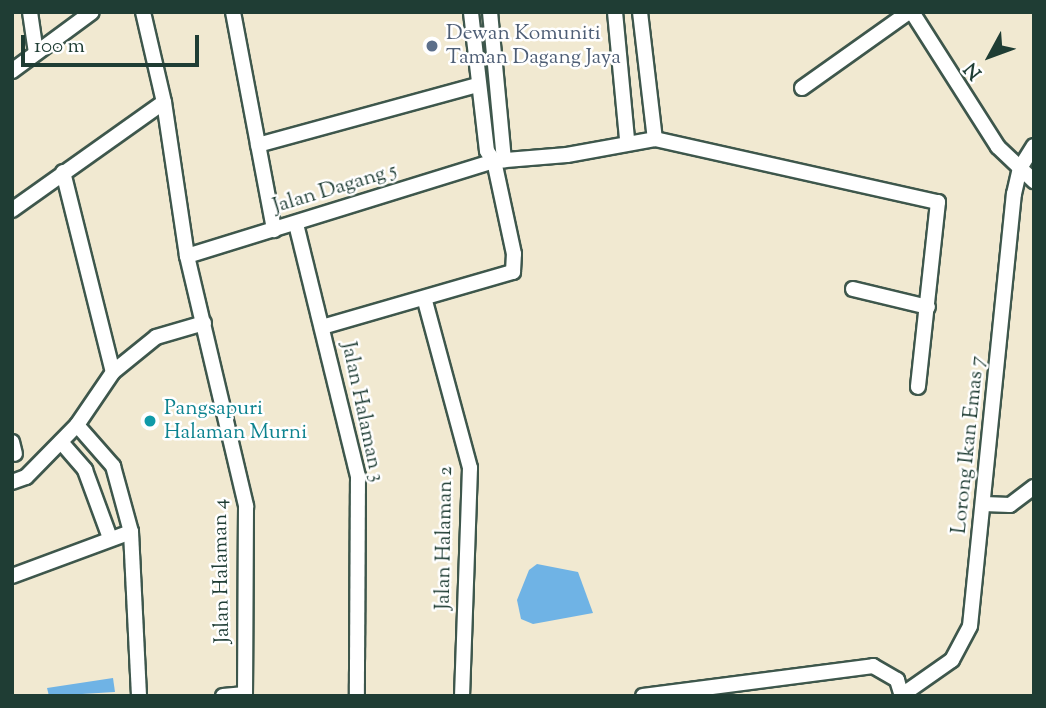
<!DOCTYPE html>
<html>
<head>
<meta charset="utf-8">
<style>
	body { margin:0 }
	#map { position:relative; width:1046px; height:708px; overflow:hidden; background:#f1e9d1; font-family:"Sorts Mill Goudy",serif }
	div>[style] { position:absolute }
	.water>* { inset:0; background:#6fb3e5 }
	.roads { filter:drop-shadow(2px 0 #3e574c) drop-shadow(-2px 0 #3e574c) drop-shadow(0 2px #3e574c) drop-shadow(0 -2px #3e574c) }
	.street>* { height:14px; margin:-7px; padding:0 7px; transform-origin:7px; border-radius:7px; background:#fff }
	.dots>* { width:19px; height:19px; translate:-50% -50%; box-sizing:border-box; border:4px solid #fff; border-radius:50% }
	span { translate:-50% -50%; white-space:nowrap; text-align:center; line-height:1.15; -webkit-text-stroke:5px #fff; paint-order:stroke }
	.service-label { font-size:21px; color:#4e5e75 }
	.left { translate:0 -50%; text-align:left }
	.street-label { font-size:21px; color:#1f3d34 }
	.culture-label { font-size:21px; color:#0d838f }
	.frame { position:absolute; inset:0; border:14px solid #1f3d34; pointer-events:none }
	.north { position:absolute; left:955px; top:21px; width:70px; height:70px; -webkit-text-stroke:5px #fff; paint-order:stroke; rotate:229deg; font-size:19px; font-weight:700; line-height:28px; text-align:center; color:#1f3d34 }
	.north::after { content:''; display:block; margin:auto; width:24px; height:32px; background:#1f3d34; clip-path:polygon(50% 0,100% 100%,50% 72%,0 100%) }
	.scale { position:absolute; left:21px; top:35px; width:178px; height:32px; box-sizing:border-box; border:4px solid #1f3d34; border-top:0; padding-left:9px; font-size:21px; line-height:24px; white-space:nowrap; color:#1f3d34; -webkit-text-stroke:5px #fff; paint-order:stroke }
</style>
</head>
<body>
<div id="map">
	<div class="water">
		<i style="clip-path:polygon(537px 564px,578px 572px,593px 613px,533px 624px,521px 619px,517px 600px,529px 570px)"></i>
		<i style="clip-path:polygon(113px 678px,115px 692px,49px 696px,47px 688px)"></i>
	</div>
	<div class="roads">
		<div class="street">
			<i style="left:30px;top:12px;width:41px;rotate:81.7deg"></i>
			<i style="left:143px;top:12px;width:92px;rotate:76.9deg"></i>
			<i style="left:164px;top:102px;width:156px;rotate:81.5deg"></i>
			<i style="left:187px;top:256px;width:257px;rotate:76.7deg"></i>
			<i style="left:246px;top:506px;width:190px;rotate:90.3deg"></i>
			<i style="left:233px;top:12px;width:222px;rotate:79.3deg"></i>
			<i style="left:490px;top:12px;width:149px;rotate:84.6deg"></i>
			<i style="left:615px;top:12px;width:129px;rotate:84.6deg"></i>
			<i style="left:640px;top:12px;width:128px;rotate:83.3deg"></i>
			<i style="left:912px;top:12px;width:160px;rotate:57.5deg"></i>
			<i style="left:998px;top:147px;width:50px;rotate:43.4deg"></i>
			<i style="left:12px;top:71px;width:99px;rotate:-36.4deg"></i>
			<i style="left:802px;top:88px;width:131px;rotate:-35.4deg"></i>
			<i style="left:258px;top:145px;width:228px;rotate:-15.3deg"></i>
			<i style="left:63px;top:172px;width:206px;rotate:76deg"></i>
			<i style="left:12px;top:210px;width:186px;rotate:-35.4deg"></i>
			<i style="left:296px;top:224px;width:260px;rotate:76.2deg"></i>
			<i style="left:358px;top:476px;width:220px;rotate:90.3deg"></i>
			<i style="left:187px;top:256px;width:321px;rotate:-17.2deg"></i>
			<i style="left:494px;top:161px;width:73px;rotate:-4.7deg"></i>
			<i style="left:567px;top:155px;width:89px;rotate:-10.3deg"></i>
			<i style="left:655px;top:139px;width:290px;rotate:12.6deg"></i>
			<i style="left:938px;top:202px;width:186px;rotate:96.2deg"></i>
			<i style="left:853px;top:289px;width:77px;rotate:13.5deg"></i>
			<i style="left:425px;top:301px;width:173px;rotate:74.9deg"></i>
			<i style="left:470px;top:468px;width:228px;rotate:92deg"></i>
			<i style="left:322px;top:327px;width:199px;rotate:-16.1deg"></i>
			<i style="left:513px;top:272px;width:18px;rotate:-87deg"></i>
			<i style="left:514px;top:254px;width:95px;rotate:-102.1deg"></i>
			<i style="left:494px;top:161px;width:12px;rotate:-125deg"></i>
			<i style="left:487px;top:151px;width:140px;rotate:-96.6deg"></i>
			<i style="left:77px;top:425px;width:55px;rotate:48.7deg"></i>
			<i style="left:113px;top:466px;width:68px;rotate:74.7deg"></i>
			<i style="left:131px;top:532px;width:164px;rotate:87.2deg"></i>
			<i style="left:12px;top:442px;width:12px;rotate:76deg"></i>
			<i style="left:61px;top:442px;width:37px;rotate:49deg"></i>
			<i style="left:85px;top:470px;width:72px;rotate:69.8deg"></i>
			<i style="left:12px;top:482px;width:15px;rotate:-20deg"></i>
			<i style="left:26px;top:477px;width:73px;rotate:-45.6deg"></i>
			<i style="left:77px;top:425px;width:64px;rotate:-55.8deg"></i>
			<i style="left:113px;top:372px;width:55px;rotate:-39.1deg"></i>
			<i style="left:156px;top:337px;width:50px;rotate:-16.3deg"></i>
			<i style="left:984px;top:504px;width:26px;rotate:2deg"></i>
			<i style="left:1010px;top:505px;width:30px;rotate:-37deg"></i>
			<i style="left:12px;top:576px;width:127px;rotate:-20.3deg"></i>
			<i style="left:902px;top:695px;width:61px;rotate:-35deg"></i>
			<i style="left:952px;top:660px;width:38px;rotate:-62deg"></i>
			<i style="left:970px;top:626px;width:434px;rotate:-84.2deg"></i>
			<i style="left:1014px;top:194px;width:27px;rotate:-77deg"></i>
			<i style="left:1020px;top:168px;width:26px;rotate:-58deg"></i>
			<i style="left:223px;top:696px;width:22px;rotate:-5deg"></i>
			<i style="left:643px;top:696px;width:232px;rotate:-7.4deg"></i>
			<i style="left:873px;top:666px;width:28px;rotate:30deg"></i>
			<i style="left:897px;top:680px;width:17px;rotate:73deg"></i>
		</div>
	</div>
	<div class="dots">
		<i style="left:432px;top:46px;background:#5c6f8a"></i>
		<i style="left:150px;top:421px;background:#0f9aa8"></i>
	</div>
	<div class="service-label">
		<span class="left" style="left:446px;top:46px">Dewan Komuniti<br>Taman Dagang Jaya</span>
	</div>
	<div class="street-label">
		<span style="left:335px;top:189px;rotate:-17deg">Jalan Dagang 5</span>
		<span style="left:362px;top:412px;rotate:78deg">Jalan Halaman 3</span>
		<span style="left:969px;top:445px;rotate:-84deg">Lorong Ikan Emas 7</span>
		<span style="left:445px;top:538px;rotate:-89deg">Jalan Halaman 2</span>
		<span style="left:222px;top:571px;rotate:-91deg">Jalan Halaman 4</span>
	</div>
	<div class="culture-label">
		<span class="left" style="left:164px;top:421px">Pangsapuri<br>Halaman Murni</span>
	</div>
	<div class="frame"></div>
	<div class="north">N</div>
	<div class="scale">100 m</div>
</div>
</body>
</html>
